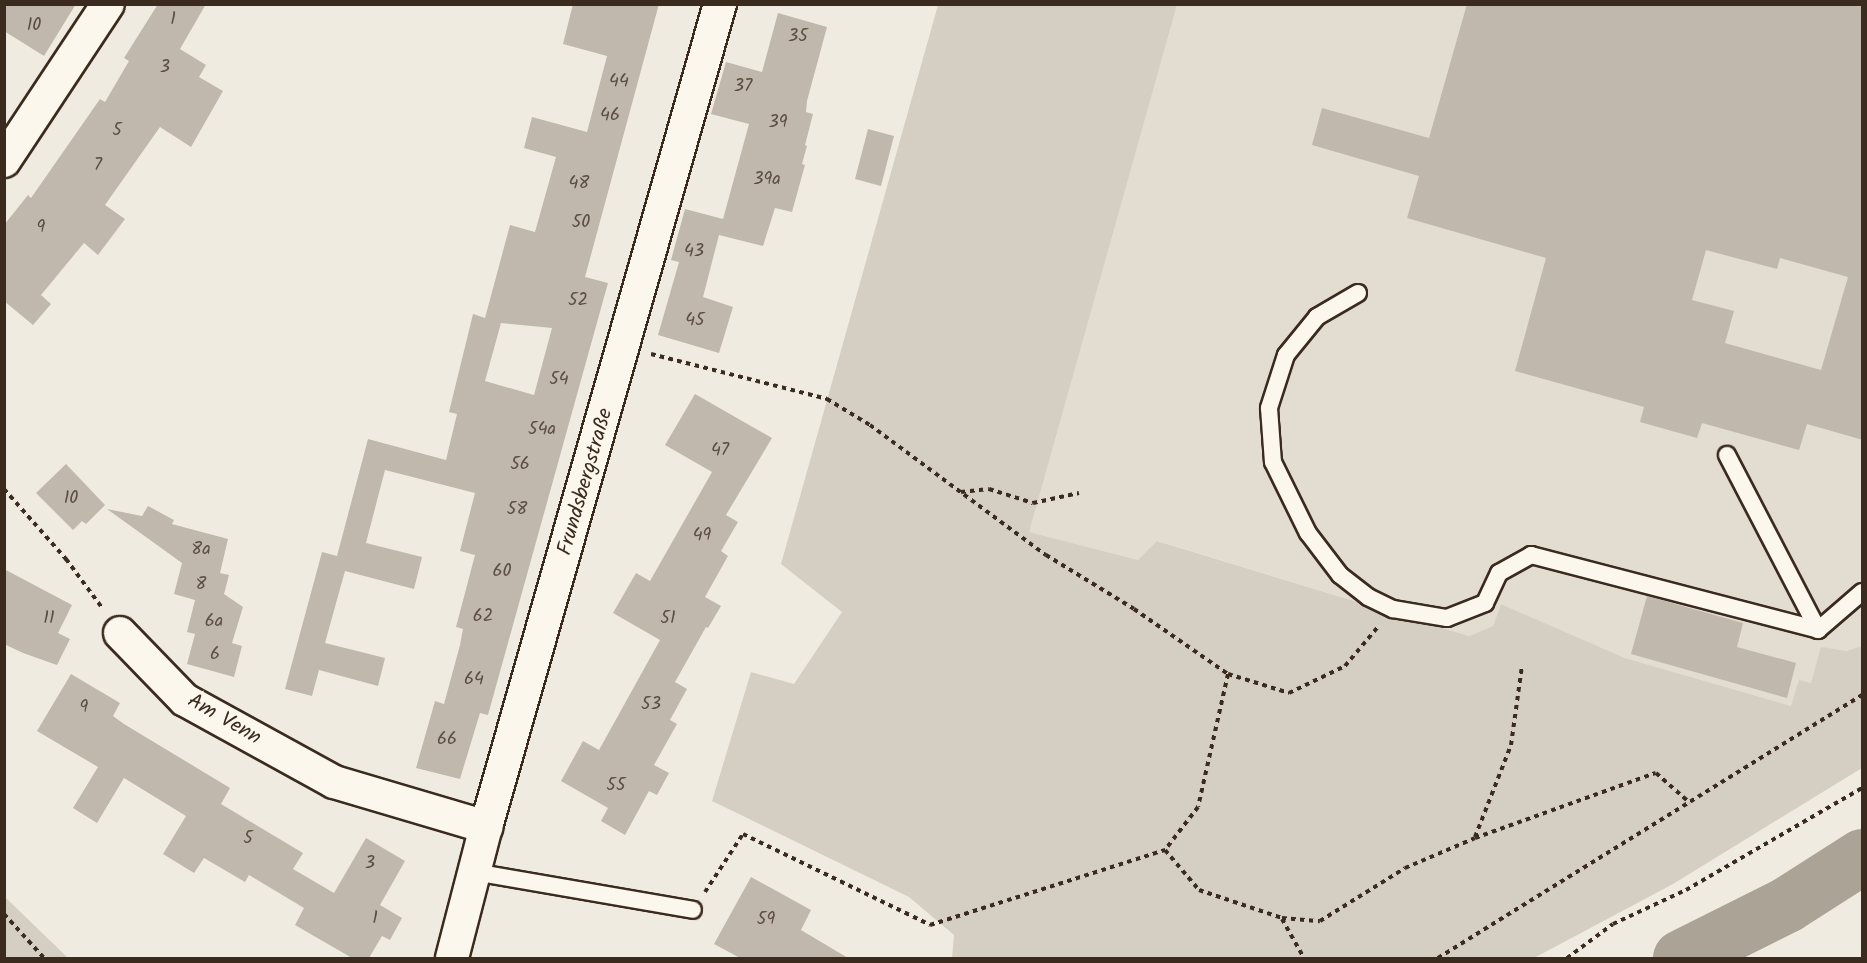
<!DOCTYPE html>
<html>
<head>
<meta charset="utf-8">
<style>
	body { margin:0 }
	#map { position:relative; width:1867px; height:963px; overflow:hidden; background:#f0ebe0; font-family:Kalam,sans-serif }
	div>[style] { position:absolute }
	.built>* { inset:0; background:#e2dcd1 }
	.green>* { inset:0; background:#d5cec3 }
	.river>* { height:56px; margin:-28px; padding:0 28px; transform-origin:28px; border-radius:28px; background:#aca397 }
	.building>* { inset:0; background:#c0b8ad }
	.path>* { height:4px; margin-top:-2px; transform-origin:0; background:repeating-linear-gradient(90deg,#3b2a1e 0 4.5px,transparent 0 9px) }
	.roads { filter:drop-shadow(2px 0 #3b2a1e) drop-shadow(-2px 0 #3b2a1e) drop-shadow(0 2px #3b2a1e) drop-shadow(0 -2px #3b2a1e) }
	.lane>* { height:16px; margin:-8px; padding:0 8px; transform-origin:8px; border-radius:8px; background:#fbf7ec }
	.street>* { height:32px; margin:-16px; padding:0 16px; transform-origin:16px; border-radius:16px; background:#fbf7ec }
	span { translate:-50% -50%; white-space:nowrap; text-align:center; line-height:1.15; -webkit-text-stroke:4.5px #fbf7ec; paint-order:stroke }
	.number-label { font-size:18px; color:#5c4e42 }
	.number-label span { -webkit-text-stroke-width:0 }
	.street-label { font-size:21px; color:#3b2a1e }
	.frame { position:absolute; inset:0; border:6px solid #3b2a1e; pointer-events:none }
</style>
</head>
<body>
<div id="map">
	<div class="built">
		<i style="clip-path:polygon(1177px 5px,1862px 5px,1862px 646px,1846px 651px,1811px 683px,1791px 706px,1625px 658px,1501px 604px,1493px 626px,1469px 636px,1158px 541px,1138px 560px,1028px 532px)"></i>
	</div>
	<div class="green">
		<i style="clip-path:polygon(938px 5px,1177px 5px,1029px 532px,1138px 560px,1157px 541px,1469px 636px,1493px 626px,1501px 604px,1625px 658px,1791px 706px,1799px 680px,1811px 683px,1821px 647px,1846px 651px,1862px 646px,1862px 768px,1673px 884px,1534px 958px,952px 958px,954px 935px,909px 897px,712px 801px,751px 672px,794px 684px,842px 612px,781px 564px)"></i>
		<i style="clip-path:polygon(4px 897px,5px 897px,68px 958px,5px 958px)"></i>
	</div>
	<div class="river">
		<i style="left:1681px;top:958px;width:119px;rotate:-26.6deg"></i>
		<i style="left:1787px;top:905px;width:89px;rotate:-32.6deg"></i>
	</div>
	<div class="building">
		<i style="clip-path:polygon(4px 4px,76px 4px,44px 56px,4px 31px)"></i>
		<i style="clip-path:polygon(158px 4px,206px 4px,180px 49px,206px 65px,199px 77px,223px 91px,191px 147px,160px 127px,105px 205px,125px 219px,98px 255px,84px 243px,41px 295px,51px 304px,33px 325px,4px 301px,4px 225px,28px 195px,31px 198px,100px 99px,105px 102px,129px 61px,124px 58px)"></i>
		<i style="clip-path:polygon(evenodd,573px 4px,659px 4px,585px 277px,608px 283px,488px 715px,480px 713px,460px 779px,416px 768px,435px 701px,444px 704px,460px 645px,463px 629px,456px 627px,475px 555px,460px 551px,475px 493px,385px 470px,366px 543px,422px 557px,414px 589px,345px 571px,325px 643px,385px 658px,378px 686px,319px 670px,312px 696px,285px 689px,322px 552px,337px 556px,368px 439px,446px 460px,457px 414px,449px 412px,473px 314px,485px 318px,510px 225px,535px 232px,556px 157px,524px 148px,532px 117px,587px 132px,607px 56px,563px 44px,573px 4px,501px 323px,552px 328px,534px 395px,485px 381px,501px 323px)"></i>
		<i style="clip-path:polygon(evenodd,1467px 4px,1863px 4px,1863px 440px,1807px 424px,1799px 450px,1702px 423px,1697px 438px,1640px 422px,1644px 407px,1515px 371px,1546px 258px,1407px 218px,1419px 176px,1312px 145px,1322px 108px,1429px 138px,1467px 4px,1706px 250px,1777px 269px,1780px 258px,1848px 277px,1821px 370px,1725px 343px,1734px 311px,1692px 300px,1706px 250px)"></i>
		<i style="clip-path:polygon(778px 13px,827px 27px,807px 101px,806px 112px,813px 114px,805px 145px,807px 146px,802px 164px,805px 165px,792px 212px,775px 208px,763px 246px,719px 235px,703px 297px,733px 307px,719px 353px,658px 335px,679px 262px,671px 260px,685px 209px,723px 219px,749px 124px,711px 114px,726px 62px,762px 72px)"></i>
		<i style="clip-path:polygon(868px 129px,894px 136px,881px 186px,855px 179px)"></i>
		<i style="clip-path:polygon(695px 394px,772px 438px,726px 515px,738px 522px,721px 551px,728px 556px,705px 597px,721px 606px,708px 628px,706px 627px,675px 682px,687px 689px,670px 720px,677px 724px,654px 765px,669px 773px,657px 795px,649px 791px,625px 835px,601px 821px,608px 808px,561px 781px,583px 741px,599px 750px,660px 640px,613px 613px,636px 573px,650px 581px,712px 472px,665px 445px)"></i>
		<i style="clip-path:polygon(66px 464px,105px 505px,86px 524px,82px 521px,73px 530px,36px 493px)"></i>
		<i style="clip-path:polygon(148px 506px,174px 520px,172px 524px,228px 539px,220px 573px,229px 575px,224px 594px,243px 607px,232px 643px,242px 646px,234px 677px,187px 664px,195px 634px,187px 632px,195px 600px,174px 594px,182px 563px,107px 509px,142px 516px)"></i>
		<i style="clip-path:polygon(4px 569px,72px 605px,58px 633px,70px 639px,57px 665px,23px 653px,4px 644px)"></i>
		<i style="clip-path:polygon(1647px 596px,1743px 623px,1737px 647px,1796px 663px,1787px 698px,1631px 654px)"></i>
		<i style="clip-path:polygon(71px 674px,120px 703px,113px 716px,124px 724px,230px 788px,221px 804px,303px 853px,293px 869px,334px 893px,366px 838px,405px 861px,380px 905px,402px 918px,390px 940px,382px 936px,369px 958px,352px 958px,295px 925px,304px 908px,249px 875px,245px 882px,204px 858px,194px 873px,163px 854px,186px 816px,124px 778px,97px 823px,73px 808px,98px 767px,37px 731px)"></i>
		<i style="clip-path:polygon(751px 877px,811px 910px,801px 930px,848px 958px,740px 958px,714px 944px)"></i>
	</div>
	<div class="path">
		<i style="left:651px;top:354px;width:182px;rotate:14.3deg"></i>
		<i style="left:827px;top:399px;width:50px;rotate:31.2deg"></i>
		<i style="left:870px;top:425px;width:219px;rotate:36.5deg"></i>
		<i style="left:1046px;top:555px;width:103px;rotate:31.5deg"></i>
		<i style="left:1134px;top:609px;width:114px;rotate:34.7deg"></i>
		<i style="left:1228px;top:674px;width:64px;rotate:17.3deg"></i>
		<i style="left:1289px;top:693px;width:62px;rotate:-25.7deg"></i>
		<i style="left:1345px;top:666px;width:50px;rotate:-49.9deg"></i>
		<i style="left:4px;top:489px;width:94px;rotate:48.5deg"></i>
		<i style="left:66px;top:559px;width:62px;rotate:53.5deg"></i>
		<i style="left:961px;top:492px;width:28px;rotate:-6deg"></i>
		<i style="left:989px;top:489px;width:46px;rotate:17.7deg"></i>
		<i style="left:1033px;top:503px;width:47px;rotate:-12.3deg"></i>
		<i style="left:1228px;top:674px;width:136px;rotate:102.7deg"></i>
		<i style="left:1198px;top:807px;width:54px;rotate:127.5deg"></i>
		<i style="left:1165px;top:850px;width:52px;rotate:49.6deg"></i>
		<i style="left:1199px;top:890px;width:88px;rotate:18.6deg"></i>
		<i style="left:1282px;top:918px;width:38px;rotate:5deg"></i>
		<i style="left:1320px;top:921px;width:100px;rotate:-31.9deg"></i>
		<i style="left:1405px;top:868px;width:76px;rotate:-23.2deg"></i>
		<i style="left:1475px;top:838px;width:192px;rotate:-19.8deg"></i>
		<i style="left:1656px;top:773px;width:45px;rotate:41.4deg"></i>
		<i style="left:1475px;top:837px;width:99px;rotate:-68.6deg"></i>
		<i style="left:1511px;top:745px;width:80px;rotate:-82.1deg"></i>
		<i style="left:705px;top:892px;width:69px;rotate:-56.8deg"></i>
		<i style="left:743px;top:834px;width:208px;rotate:25.9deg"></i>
		<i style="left:930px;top:925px;width:247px;rotate:-17.7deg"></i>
		<i style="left:4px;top:914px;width:59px;rotate:47.7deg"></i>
		<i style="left:1282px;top:919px;width:45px;rotate:60.6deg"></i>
		<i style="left:1438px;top:958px;width:499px;rotate:-31.8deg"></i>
		<i style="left:1567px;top:958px;width:57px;rotate:-36.5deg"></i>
		<i style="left:1613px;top:924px;width:81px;rotate:-25deg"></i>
		<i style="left:1686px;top:890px;width:203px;rotate:-30.1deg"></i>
	</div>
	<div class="roads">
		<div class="lane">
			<i style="left:1358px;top:293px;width:48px;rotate:149.7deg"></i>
			<i style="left:1317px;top:317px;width:49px;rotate:129.2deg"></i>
			<i style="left:1286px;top:355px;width:56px;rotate:107.8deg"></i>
			<i style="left:1269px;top:408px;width:54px;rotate:85.8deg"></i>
			<i style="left:1273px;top:462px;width:79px;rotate:63.8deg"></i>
			<i style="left:1308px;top:533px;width:53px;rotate:52.7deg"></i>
			<i style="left:1340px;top:575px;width:36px;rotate:38deg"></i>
			<i style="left:1368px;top:597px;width:28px;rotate:26deg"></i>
			<i style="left:1393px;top:609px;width:55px;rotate:9.5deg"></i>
			<i style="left:1447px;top:618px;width:41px;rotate:-21.5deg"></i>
			<i style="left:1485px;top:603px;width:33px;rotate:-65deg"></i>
			<i style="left:1499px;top:573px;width:37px;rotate:-29deg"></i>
			<i style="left:1531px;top:555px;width:297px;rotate:14.6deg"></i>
			<i style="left:1818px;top:630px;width:58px;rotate:-40.8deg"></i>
			<i style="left:1727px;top:455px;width:197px;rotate:62.5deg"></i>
			<i style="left:474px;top:872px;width:222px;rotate:9.8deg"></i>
		</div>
		<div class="street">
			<i style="left:4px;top:161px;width:188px;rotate:-56.5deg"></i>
			<i style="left:120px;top:633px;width:93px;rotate:45.9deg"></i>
			<i style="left:185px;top:700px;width:170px;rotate:28.8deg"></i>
			<i style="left:334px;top:782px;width:159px;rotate:16.5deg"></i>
			<i style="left:452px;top:958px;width:135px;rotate:-75.5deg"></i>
			<i style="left:486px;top:827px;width:856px;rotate:-74.13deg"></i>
		</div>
	</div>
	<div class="number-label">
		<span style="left:173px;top:20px">1</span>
		<span style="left:34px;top:26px">10</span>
		<span style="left:798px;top:37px">35</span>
		<span style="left:165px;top:68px">3</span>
		<span style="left:619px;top:82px">44</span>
		<span style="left:743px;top:87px">37</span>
		<span style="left:610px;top:116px">46</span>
		<span style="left:778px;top:123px">39</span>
		<span style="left:117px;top:131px">5</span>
		<span style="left:98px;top:166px">7</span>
		<span style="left:767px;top:180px">39a</span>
		<span style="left:579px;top:184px">48</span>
		<span style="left:581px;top:223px">50</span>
		<span style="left:41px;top:228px">9</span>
		<span style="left:694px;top:252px">43</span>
		<span style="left:578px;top:301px">52</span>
		<span style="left:695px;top:321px">45</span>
		<span style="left:559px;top:380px">54</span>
		<span style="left:542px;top:430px">54a</span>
		<span style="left:720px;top:451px">47</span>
		<span style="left:520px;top:465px">56</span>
		<span style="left:71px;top:499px">10</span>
		<span style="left:517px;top:510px">58</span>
		<span style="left:702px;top:536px">49</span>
		<span style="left:201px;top:550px">8a</span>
		<span style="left:502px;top:572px">60</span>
		<span style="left:201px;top:585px">8</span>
		<span style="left:483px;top:617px">62</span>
		<span style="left:49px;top:619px">11</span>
		<span style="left:668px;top:619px">51</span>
		<span style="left:214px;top:622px">6a</span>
		<span style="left:215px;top:655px">6</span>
		<span style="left:474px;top:680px">64</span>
		<span style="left:651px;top:705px">53</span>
		<span style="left:84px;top:708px">9</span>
		<span style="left:447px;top:740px">66</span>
		<span style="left:616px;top:786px">55</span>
		<span style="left:248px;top:839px">5</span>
		<span style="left:370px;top:864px">3</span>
		<span style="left:375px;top:919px">1</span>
		<span style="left:766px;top:920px">59</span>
	</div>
	<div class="street-label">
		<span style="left:586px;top:482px;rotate:-74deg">Frundsbergstraße</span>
		<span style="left:224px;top:720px;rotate:30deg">Am Venn</span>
	</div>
	<div class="frame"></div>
</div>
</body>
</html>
